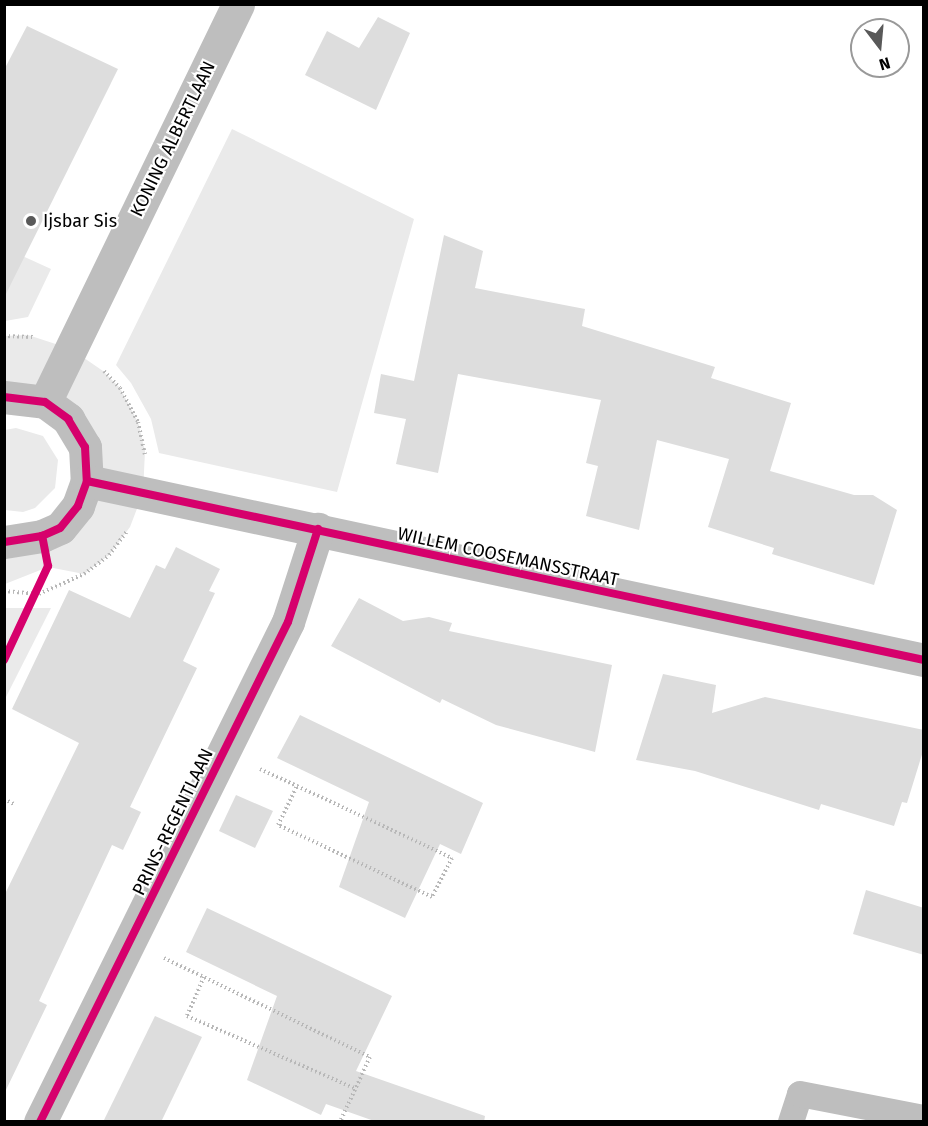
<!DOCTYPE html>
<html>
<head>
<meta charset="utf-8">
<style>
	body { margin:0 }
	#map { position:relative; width:928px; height:1126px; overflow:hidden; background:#fff; font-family:"Fira Sans",sans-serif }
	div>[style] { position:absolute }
	.green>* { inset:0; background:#eaeaea }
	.building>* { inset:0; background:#ddd }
	.path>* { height:4px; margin-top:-2px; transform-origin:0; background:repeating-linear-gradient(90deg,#b8b8b8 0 1.5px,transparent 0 4.5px) }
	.service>* { height:26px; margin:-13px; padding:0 13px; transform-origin:13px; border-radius:13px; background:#bebebe }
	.minor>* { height:33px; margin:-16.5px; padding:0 16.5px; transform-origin:16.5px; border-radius:16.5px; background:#bebebe }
	.tertiary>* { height:33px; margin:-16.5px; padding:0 16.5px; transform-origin:16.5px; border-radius:16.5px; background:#bebebe }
	.cycleway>* { height:8px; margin:-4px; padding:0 4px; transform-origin:4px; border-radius:4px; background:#d6006c }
	.dots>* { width:16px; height:16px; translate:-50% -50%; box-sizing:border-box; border:3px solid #fff; border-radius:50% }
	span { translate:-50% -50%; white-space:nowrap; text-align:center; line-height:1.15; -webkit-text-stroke:4.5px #fff; paint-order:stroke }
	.street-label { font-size:18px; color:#000 }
	.poi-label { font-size:18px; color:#000 }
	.left { translate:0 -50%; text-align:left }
	.frame { position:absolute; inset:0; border:6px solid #000; pointer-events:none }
	.north { position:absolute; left:850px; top:18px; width:60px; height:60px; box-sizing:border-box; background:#fff; border:2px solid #999; border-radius:50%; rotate:164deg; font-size:16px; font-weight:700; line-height:24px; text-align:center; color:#000 }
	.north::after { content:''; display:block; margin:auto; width:21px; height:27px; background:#595959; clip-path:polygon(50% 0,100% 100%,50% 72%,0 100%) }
</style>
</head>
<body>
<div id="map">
	<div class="green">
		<i style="clip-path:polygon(232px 129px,414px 219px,337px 492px,159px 453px,151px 419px,131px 383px,116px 365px)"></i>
		<i style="clip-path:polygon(5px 248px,51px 269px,28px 317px,5px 321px)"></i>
		<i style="clip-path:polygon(28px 335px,71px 349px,103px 371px,120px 388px,138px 422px,145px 451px,143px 493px,130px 527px,109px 555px,84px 574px,48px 567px,5px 584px,4px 542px,78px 506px,68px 419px,5px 397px,5px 336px)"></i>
		<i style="clip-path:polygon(16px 428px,43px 436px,58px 460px,55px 488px,35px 508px,23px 512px,5px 510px,5px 430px)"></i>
		<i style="clip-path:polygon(5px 608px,51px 608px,5px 699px,4px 608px)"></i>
	</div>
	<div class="building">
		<i style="clip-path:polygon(378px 17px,410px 33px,376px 110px,305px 75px,327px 31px,359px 48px)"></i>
		<i style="clip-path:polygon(27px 26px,118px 69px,4px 298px,4px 70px)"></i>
		<i style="clip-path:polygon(444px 235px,483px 251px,475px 288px,585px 309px,582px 326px,715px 367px,711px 378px,791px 403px,770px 471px,854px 495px,873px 495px,897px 510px,874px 585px,772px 554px,774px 548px,708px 527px,729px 459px,657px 440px,639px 530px,586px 516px,598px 466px,586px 463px,601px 400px,458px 374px,438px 473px,396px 464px,406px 419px,374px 413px,381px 374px,414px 381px)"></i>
		<i style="clip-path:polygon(176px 547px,220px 569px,209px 591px,215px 593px,183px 661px,197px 668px,130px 807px,141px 812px,123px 850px,112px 845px,39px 1001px,47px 1005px,4px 1094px,4px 896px,79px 743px,12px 709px,69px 590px,130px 618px,156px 565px,165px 569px)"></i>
		<i style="clip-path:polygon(359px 598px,403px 621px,429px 617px,452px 623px,449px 631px,612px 665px,595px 752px,496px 725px,442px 699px,440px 703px,331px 646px)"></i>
		<i style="clip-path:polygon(663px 674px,716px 685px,712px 713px,765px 697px,924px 730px,924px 748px,907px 803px,902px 802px,894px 826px,821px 804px,819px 810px,695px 771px,636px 760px)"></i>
		<i style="clip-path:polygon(300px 715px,483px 803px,461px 854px,440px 844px,405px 918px,339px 887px,369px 802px,277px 758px)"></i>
		<i style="clip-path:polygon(236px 795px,273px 811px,255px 848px,219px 831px)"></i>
		<i style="clip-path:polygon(866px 890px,924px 908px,924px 955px,853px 934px)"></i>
		<i style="clip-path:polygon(207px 908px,392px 996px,356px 1071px,485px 1116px,484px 1122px,377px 1122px,326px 1104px,321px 1115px,247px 1080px,277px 996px,186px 952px)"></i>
		<i style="clip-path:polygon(155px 1016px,202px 1037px,161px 1122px,103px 1122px)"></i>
	</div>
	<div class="path">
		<i style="left:4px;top:336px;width:29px;rotate:2deg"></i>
		<i style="left:104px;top:371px;width:23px;rotate:47deg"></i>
		<i style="left:120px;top:388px;width:38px;rotate:62deg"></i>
		<i style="left:138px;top:422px;width:33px;rotate:78deg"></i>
		<i style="left:4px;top:591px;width:35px;rotate:5deg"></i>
		<i style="left:39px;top:594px;width:49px;rotate:-24deg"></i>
		<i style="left:84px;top:574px;width:31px;rotate:-37deg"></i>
		<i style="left:109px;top:555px;width:31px;rotate:-53deg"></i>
		<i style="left:4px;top:656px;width:4px;rotate:-34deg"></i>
		<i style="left:260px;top:769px;width:41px;rotate:24.7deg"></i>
		<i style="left:297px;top:786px;width:171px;rotate:24.9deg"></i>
		<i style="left:452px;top:858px;width:44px;rotate:117.1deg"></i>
		<i style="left:432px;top:897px;width:170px;rotate:-154.9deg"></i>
		<i style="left:278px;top:825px;width:43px;rotate:-64deg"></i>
		<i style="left:4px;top:799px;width:13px;rotate:27deg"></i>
		<i style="left:164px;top:958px;width:229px;rotate:25.7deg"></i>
		<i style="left:370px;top:1057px;width:72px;rotate:114.8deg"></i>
		<i style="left:204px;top:977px;width:43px;rotate:113.6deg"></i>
		<i style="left:187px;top:1016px;width:182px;rotate:23.3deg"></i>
	</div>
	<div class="service">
		<i style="left:791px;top:1122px;width:29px;rotate:-72deg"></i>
		<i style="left:800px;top:1094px;width:126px;rotate:11deg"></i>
	</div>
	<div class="minor">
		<i style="left:4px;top:397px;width:41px;rotate:7deg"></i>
		<i style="left:45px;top:402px;width:29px;rotate:36deg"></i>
		<i style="left:68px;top:419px;width:33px;rotate:59deg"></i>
		<i style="left:85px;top:447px;width:34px;rotate:87deg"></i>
		<i style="left:87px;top:481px;width:27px;rotate:110deg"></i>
		<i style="left:78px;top:506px;width:28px;rotate:129deg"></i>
		<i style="left:60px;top:528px;width:20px;rotate:156deg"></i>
		<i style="left:42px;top:536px;width:38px;rotate:171deg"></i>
		<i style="left:87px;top:481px;width:856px;rotate:12.07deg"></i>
		<i style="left:40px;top:1122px;width:558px;rotate:-63.62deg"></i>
		<i style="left:288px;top:622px;width:98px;rotate:-72.1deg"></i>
	</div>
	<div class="tertiary">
		<i style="left:45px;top:402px;width:442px;rotate:-64.1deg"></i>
	</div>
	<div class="cycleway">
		<i style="left:4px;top:397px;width:41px;rotate:7deg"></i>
		<i style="left:45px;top:402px;width:29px;rotate:36deg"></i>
		<i style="left:68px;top:419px;width:33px;rotate:59deg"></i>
		<i style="left:85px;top:447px;width:34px;rotate:87deg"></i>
		<i style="left:87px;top:481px;width:27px;rotate:110deg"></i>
		<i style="left:78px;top:506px;width:28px;rotate:129deg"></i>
		<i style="left:60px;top:528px;width:20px;rotate:156deg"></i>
		<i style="left:42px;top:536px;width:38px;rotate:171deg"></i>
		<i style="left:87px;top:481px;width:856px;rotate:12.07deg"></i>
		<i style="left:4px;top:660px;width:104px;rotate:-64.9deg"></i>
		<i style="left:48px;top:566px;width:31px;rotate:-101deg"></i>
		<i style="left:40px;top:1122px;width:558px;rotate:-63.62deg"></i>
		<i style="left:288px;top:622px;width:98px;rotate:-72.1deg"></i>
	</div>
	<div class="dots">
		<i style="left:31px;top:221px;background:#595959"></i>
	</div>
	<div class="street-label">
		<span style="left:173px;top:139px;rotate:-64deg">KONING ALBERTLAAN</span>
		<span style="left:508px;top:557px;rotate:12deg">WILLEM COOSEMANSSTRAAT</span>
		<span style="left:173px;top:822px;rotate:-64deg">PRINS-REGENTLAAN</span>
	</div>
	<div class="poi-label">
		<span class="left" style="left:43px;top:221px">Ijsbar Sis</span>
	</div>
	<div class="frame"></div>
	<div class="north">N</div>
</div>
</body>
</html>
